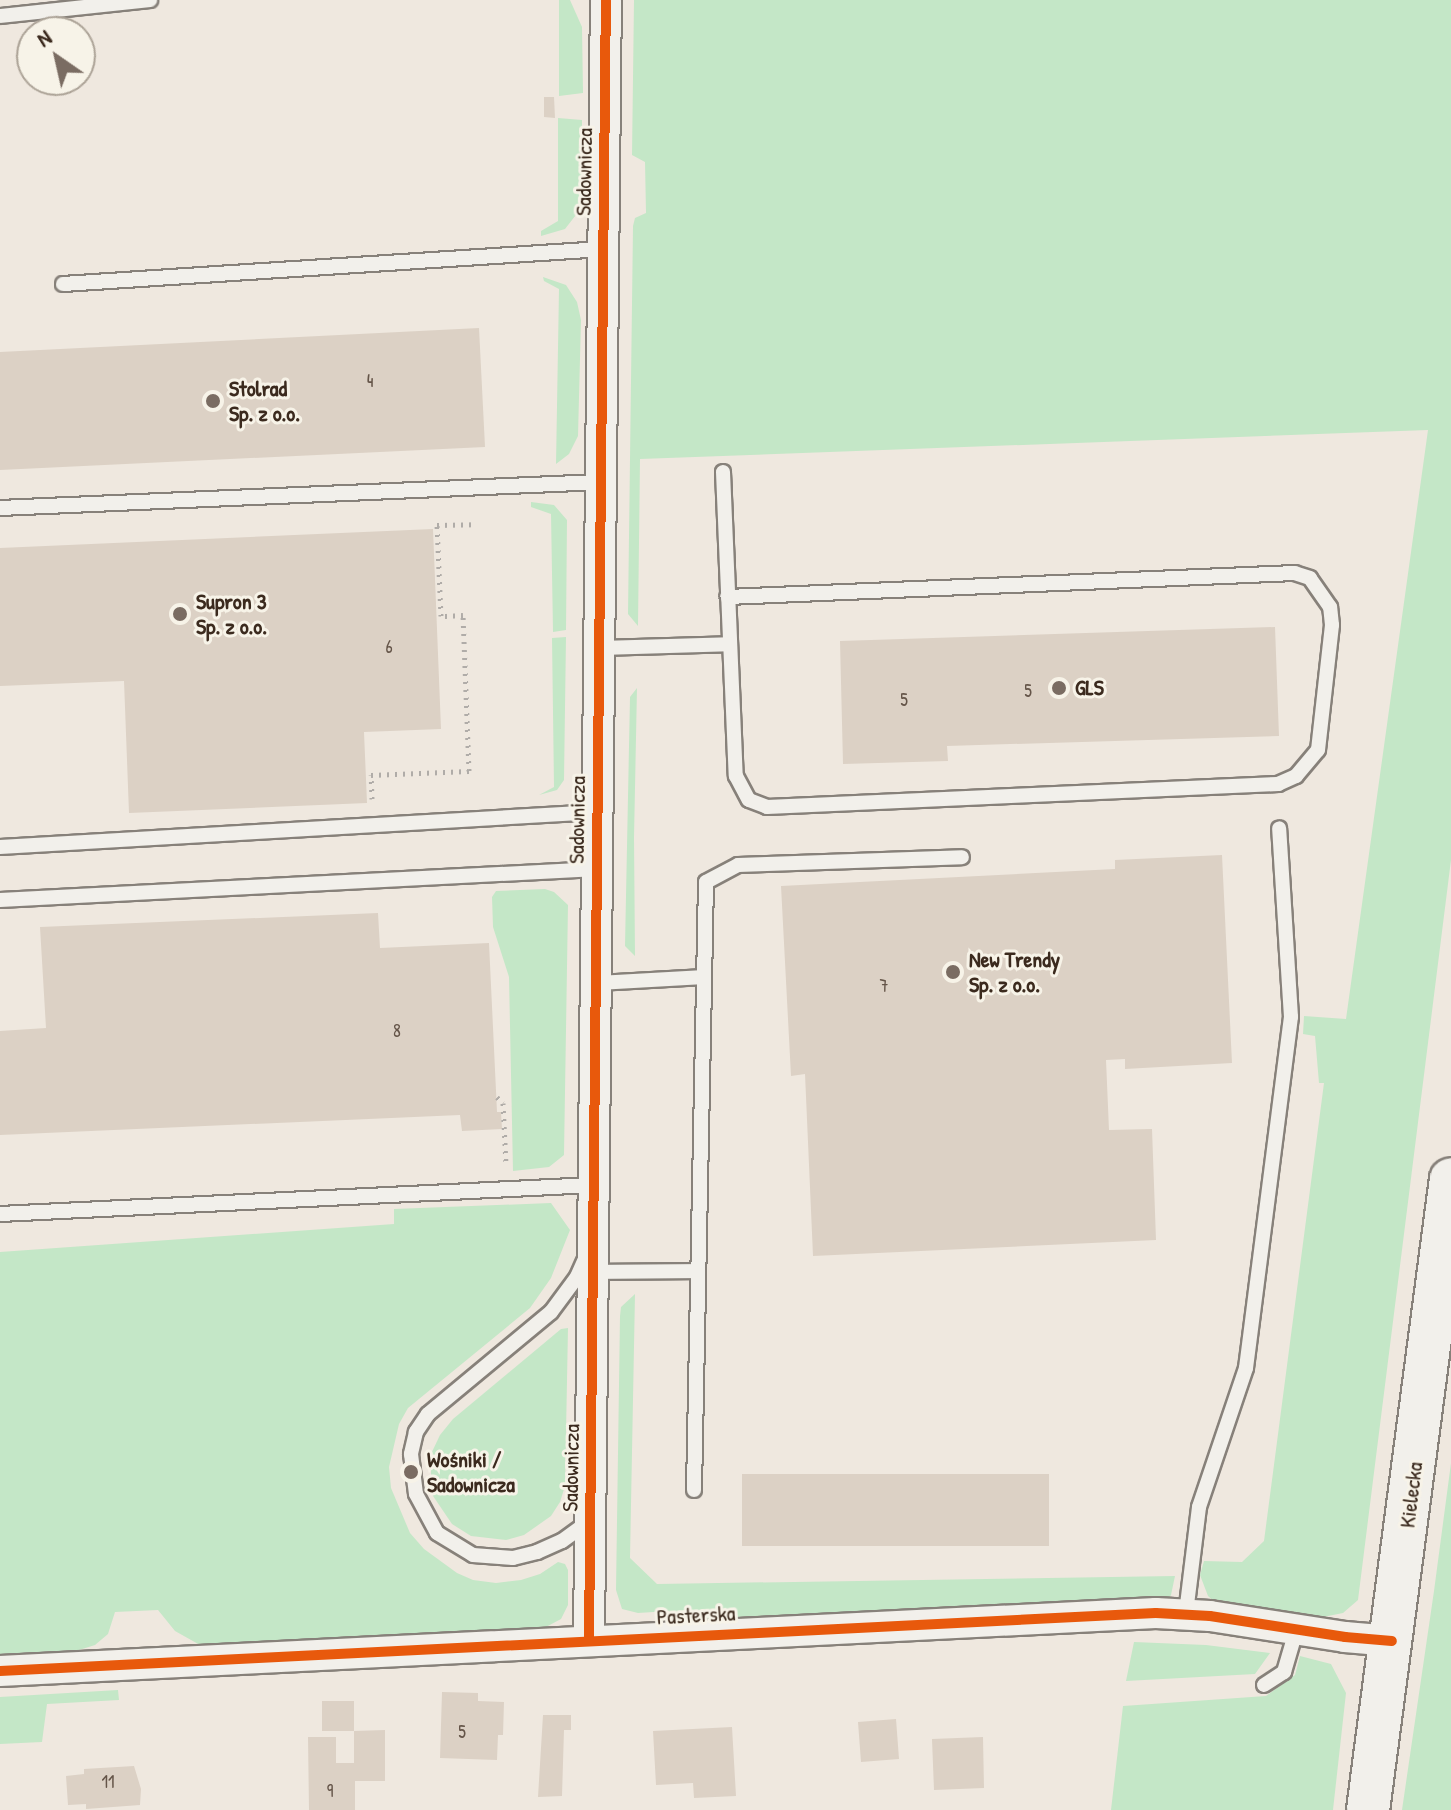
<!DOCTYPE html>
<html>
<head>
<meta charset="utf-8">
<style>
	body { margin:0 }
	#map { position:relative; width:1451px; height:1810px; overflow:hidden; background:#efe8df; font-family:"Patrick Hand",sans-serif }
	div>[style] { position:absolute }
	.green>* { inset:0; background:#c4e7c7 }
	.building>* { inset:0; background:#dcd1c5 }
	.path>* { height:5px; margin-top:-2.5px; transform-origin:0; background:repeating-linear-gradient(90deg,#b0aca8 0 2px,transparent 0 8px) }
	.roads { filter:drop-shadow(2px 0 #87817a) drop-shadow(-2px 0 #87817a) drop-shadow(0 2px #87817a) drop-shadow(0 -2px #87817a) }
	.lane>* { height:14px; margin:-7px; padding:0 7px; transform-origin:7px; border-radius:7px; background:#f2f0eb }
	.street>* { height:30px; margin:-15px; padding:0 15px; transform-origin:15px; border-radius:15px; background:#f2f0eb }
	.secondary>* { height:42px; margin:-21px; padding:0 21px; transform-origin:21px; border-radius:21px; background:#f2f0eb }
	.cycleway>* { height:10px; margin:-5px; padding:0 5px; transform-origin:5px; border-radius:5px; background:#e8590c }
	.dots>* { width:22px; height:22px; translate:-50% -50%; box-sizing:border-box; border:4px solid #f7f3e8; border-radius:50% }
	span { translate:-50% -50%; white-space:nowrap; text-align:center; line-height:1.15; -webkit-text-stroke:6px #f7f3e8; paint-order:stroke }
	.number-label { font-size:18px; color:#645448 }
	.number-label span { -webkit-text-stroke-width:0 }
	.street-label { font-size:22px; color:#3b2a1e }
	.poi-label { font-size:22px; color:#3b2a1e; font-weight:700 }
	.left { translate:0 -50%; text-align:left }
	.north { position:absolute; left:16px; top:16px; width:80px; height:80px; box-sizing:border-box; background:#f7f3e8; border:2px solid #aca397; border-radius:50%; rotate:326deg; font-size:22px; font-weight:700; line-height:32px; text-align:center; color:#3b2a1e }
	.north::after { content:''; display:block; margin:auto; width:28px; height:36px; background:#7a6c62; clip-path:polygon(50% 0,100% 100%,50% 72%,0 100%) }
</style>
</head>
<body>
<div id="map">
	<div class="green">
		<i style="clip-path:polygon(559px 0,570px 0,582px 27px,583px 93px,559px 96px)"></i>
		<i style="clip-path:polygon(634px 0,1451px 0,1451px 860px,1358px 1600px,1343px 1613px,1318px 1618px,1218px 1605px,1208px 1596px,1200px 1575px,1204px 1561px,1242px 1562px,1264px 1541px,1324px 1083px,1319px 1083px,1315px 1036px,1303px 1034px,1304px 1016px,1346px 1019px,1428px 430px,640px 459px,638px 626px,628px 614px,633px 226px,635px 218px,646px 213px,645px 162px,632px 155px)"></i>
		<i style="clip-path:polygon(558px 118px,582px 120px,582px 197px,579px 211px,565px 229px,541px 236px,541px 231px,558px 221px)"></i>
		<i style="clip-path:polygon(543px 277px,566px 285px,577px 302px,581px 320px,578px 436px,569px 454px,556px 464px,559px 289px,544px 281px)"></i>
		<i style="clip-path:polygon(531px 502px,554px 505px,567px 520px,566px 630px,553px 632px,551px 514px,531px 507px)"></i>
		<i style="clip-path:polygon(566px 637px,564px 780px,557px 790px,539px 795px,554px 787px,552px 638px)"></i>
		<i style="clip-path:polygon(637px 688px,634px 838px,635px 956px,625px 946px,630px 697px)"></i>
		<i style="clip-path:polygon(545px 889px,554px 892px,568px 905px,564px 1155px,549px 1167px,513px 1171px,509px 977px,493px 927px,492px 897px,496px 891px)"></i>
		<i style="clip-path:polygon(551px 1203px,570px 1230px,551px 1278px,530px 1308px,408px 1408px,399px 1424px,389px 1467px,391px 1488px,410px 1533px,424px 1549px,457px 1573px,473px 1580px,496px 1583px,521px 1580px,540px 1574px,558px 1562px,565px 1564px,568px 1570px,568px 1605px,561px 1619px,544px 1628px,200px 1645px,175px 1631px,158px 1610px,115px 1612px,108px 1634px,95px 1645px,79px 1650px,0 1654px,0 1252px,394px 1224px,394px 1209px)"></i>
		<i style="clip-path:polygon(635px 1294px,630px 1558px,657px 1584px,1175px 1576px,1171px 1595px,1167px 1601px,670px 1622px,669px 1611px,638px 1613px,622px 1609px,616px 1590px,620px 1316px,621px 1307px)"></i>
		<i style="clip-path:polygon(568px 1328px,565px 1486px,560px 1502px,551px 1516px,524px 1535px,506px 1540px,471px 1536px,452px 1524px,431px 1493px,431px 1454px,440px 1435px,453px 1419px,561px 1329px)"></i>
		<i style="clip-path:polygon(1451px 1463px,1451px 1810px,1402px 1810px,1434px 1591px)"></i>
		<i style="clip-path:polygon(1134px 1642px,1206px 1645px,1270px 1653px,1255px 1674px,1126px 1681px)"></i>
		<i style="clip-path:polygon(1300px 1656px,1331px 1664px,1346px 1693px,1333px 1810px,1111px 1810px,1123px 1706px,1266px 1696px,1295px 1675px)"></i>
		<i style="clip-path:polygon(118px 1690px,119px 1700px,47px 1704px,42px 1742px,0 1744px,0 1697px)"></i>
	</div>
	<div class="building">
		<i style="clip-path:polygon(544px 97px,554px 97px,555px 118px,544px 117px)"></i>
		<i style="clip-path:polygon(479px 328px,485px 447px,0 470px,0 352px)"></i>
		<i style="clip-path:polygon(433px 529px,441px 729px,364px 732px,367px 803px,129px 813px,124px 681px,0 686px,0 548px)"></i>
		<i style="clip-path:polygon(1275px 627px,1279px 736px,947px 746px,948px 761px,843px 764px,840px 641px)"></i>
		<i style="clip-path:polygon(1222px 855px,1232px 1063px,1125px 1069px,1125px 1059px,1106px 1060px,1109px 1130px,1152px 1129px,1156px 1240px,813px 1256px,805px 1074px,791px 1076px,781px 886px,1115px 869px,1115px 860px)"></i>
		<i style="clip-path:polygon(378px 913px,380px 948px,489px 943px,497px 1112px,501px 1112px,502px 1129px,462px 1131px,460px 1115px,0 1135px,0 1031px,46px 1028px,40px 927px)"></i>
		<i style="clip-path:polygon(742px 1474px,1049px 1474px,1049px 1546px,742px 1546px)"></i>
		<i style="clip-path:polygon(442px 1692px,478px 1693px,478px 1701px,504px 1702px,503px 1735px,498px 1735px,497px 1760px,440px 1758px)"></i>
		<i style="clip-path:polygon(322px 1701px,354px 1701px,354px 1731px,322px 1731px)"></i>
		<i style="clip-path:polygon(543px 1715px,571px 1715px,571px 1730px,564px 1730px,562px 1796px,538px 1797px)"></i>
		<i style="clip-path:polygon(896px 1719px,899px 1759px,861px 1762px,858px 1722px)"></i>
		<i style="clip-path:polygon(732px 1727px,736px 1796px,694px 1798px,693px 1783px,656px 1785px,653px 1731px)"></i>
		<i style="clip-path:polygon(385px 1730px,385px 1781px,355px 1781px,355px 1810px,309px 1810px,308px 1737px,336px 1737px,336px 1763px,354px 1763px,354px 1731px)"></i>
		<i style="clip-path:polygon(983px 1737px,984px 1788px,934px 1790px,932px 1739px)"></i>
		<i style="clip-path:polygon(134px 1766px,141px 1789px,140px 1805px,86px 1809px,86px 1804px,68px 1805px,66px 1776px,84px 1774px,84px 1769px)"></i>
	</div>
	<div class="path">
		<i style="left:372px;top:799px;width:24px;rotate:-92deg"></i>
		<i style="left:371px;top:775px;width:98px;rotate:-2.3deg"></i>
		<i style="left:469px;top:771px;width:156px;rotate:-92.2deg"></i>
		<i style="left:463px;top:615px;width:22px;rotate:177deg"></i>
		<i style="left:441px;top:616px;width:91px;rotate:-92.5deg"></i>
		<i style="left:437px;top:525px;width:39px;rotate:-1deg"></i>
		<i style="left:497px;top:1097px;width:8px;rotate:45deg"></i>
		<i style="left:503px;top:1103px;width:61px;rotate:87.2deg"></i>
	</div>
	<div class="roads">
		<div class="lane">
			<i style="left:0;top:16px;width:151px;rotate:-6.1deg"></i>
			<i style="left:63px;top:284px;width:541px;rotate:-3.71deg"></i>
			<i style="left:723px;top:472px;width:304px;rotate:87.6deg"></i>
			<i style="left:736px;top:776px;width:27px;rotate:62deg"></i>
			<i style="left:749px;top:800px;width:19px;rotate:21deg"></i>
			<i style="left:767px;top:807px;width:512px;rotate:-2.58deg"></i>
			<i style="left:1278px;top:784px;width:20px;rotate:-24deg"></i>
			<i style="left:1296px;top:776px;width:34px;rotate:-50deg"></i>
			<i style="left:1318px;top:750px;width:126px;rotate:-83.6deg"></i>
			<i style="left:1332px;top:625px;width:18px;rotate:-96deg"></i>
			<i style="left:1330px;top:607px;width:35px;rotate:-125deg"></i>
			<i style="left:1310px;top:578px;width:16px;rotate:-162deg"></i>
			<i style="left:1295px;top:573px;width:568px;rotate:177.58deg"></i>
			<i style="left:0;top:508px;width:602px;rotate:-2.48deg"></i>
			<i style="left:599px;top:648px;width:131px;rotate:-1.7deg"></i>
			<i style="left:0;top:847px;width:598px;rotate:-3.36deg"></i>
			<i style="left:0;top:900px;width:598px;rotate:-2.97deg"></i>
			<i style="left:596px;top:983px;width:106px;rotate:-3.2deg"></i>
			<i style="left:0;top:1214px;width:595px;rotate:-2.8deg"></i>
			<i style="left:584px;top:1261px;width:17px;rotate:114deg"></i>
			<i style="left:577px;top:1277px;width:44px;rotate:126.6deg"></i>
			<i style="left:551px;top:1312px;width:160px;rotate:140.3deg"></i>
			<i style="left:428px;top:1414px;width:22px;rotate:124deg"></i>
			<i style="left:416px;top:1432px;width:23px;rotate:103deg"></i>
			<i style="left:411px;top:1454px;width:40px;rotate:82.9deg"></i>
			<i style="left:416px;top:1494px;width:44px;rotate:61.7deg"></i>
			<i style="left:437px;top:1533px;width:42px;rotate:31.4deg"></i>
			<i style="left:473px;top:1555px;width:40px;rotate:4.3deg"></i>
			<i style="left:513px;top:1558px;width:25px;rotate:-14deg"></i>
			<i style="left:537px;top:1552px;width:27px;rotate:-24deg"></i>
			<i style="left:562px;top:1541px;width:34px;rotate:-36deg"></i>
			<i style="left:593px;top:1272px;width:105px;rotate:-0.5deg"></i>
			<i style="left:694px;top:1490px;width:608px;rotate:-88.87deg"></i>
			<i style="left:706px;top:882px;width:36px;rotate:-28deg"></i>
			<i style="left:738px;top:865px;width:224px;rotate:-2deg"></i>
			<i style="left:1186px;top:1613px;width:107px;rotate:-83deg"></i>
			<i style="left:1199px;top:1507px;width:147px;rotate:-71.3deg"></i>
			<i style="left:1246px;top:1368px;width:354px;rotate:-82.7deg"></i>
			<i style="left:1291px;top:1017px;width:189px;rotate:-93.6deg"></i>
			<i style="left:1264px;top:1685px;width:24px;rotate:-33deg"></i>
			<i style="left:1284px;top:1672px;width:43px;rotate:-73.7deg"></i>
		</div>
		<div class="street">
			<i style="left:589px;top:1640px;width:1640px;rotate:-89.41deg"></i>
			<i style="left:0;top:1671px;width:1157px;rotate:-2.87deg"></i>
			<i style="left:1156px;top:1613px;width:54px;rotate:3.2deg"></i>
			<i style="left:1210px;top:1616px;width:137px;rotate:8.8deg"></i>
			<i style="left:1345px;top:1637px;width:47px;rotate:4.9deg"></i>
		</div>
		<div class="secondary">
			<i style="left:1368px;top:1810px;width:636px;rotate:-82.51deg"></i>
		</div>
	</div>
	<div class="cycleway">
		<i style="left:589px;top:1640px;width:1640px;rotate:-89.41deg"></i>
		<i style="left:0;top:1671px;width:1157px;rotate:-2.87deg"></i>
		<i style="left:1156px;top:1613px;width:54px;rotate:3.2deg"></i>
		<i style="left:1210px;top:1616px;width:137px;rotate:8.8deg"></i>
		<i style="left:1345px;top:1637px;width:47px;rotate:4.9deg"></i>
	</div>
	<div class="dots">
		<i style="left:213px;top:401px;background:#7a6c62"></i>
		<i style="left:180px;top:614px;background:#7a6c62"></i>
		<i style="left:1059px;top:688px;background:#7a6c62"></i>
		<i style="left:953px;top:972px;background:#7a6c62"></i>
		<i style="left:411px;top:1472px;background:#7a6c62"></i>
	</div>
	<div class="number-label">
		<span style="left:370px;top:381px">4</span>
		<span style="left:389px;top:647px">6</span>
		<span style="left:1028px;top:691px">5</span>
		<span style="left:904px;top:700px">5</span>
		<span style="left:884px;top:986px">7</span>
		<span style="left:397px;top:1031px">8</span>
		<span style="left:462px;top:1732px">5</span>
		<span style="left:108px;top:1782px">11</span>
		<span style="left:330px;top:1791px">9</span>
	</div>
	<div class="street-label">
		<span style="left:584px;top:172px;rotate:-89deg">Sadownicza</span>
		<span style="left:577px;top:820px;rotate:-89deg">Sadownicza</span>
		<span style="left:571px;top:1468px;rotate:-89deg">Sadownicza</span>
		<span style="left:1411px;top:1495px;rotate:-83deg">Kielecka</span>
		<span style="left:696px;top:1615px;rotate:-3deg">Pasterska</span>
	</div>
	<div class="poi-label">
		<span class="left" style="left:229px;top:401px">Stolrad<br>Sp. z o.o.</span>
		<span class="left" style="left:196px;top:614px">Supron 3<br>Sp. z o.o.</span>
		<span class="left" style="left:1075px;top:688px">GLS</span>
		<span class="left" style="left:969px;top:972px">New Trendy<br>Sp. z o.o.</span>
		<span class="left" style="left:427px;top:1472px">Wośniki /<br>Sadownicza</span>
	</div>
	<div class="north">N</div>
</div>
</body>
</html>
